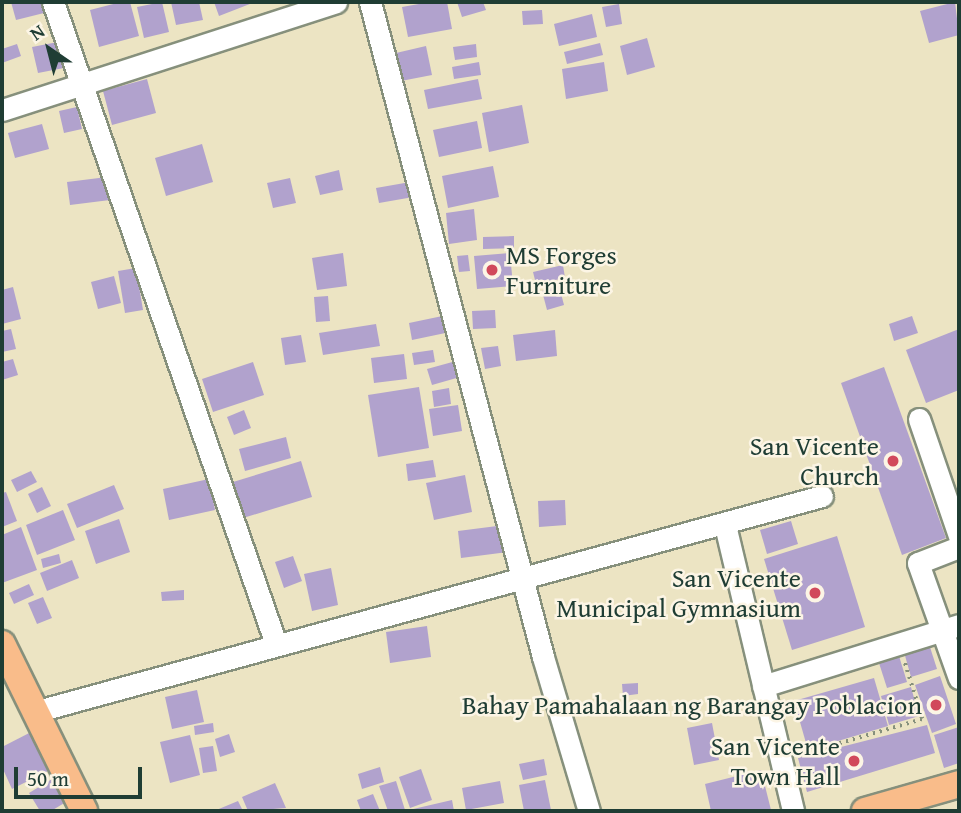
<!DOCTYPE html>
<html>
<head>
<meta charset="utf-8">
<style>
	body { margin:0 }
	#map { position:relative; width:961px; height:813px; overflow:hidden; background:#ece4c3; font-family:"Gentium Book Plus",serif }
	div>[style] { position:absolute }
	.building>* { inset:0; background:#b1a2cd }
	.path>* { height:3.5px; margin-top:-1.75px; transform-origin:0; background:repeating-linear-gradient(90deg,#86907c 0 2px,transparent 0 7px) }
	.roads { filter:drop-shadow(2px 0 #86907c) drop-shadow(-2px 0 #86907c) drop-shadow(0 2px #86907c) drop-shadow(0 -2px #86907c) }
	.minor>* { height:21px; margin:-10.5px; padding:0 10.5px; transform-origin:10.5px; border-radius:10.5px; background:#fff }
	.major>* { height:26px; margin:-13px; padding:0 13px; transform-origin:13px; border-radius:13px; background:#f9bc8a }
	.dots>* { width:19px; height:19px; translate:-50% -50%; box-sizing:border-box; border:4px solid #fcf5e5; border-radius:50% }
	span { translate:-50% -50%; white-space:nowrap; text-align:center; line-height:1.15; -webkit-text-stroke:5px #fcf5e5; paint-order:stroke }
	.poi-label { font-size:26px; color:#1f3d34 }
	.left { translate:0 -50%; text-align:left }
	.right { translate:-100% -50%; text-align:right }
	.frame { position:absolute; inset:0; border:4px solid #1f3d34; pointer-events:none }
	.north { position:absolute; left:14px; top:14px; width:70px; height:70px; -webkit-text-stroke:5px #fcf5e5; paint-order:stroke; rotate:325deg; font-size:19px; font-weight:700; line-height:28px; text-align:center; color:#1f3d34 }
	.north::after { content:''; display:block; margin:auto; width:24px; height:32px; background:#1f3d34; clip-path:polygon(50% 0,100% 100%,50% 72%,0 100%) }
	.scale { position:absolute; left:14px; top:767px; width:128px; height:32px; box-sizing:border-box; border:4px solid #1f3d34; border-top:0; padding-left:9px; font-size:21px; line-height:24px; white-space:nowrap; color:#1f3d34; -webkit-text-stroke:5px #fcf5e5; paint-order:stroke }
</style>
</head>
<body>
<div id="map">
	<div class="building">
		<i style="clip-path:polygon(11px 2px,41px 2px,44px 13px,16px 20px)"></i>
		<i style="clip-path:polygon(121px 2px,130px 2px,139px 36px,99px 47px,90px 10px)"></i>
		<i style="clip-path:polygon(162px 2px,169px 32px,144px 38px,137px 7px)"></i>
		<i style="clip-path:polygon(171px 2px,199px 2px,203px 20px,176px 25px)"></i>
		<i style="clip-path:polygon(214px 2px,255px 2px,219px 16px)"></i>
		<i style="clip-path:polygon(430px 2px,447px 2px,452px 29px,408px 37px,402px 7px)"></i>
		<i style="clip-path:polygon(457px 2px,483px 2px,486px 10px,462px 17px)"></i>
		<i style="clip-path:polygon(955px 2px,959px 35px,929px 43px,920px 11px)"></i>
		<i style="clip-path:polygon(619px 4px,622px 24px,606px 27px,602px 7px)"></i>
		<i style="clip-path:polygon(542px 10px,543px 24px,523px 25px,522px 11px)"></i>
		<i style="clip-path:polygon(592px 14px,597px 37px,559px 46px,554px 24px)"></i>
		<i style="clip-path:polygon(647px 38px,655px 67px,627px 75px,620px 46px)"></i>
		<i style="clip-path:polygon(63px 41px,69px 67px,38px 73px,32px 47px)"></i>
		<i style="clip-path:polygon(600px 43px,603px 55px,567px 64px,564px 52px)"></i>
		<i style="clip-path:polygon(17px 44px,21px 56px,2px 63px,2px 49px)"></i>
		<i style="clip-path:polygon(476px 44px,477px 57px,455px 60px,453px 47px)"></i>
		<i style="clip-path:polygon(426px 46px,432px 75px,401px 81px,396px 53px)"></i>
		<i style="clip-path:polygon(479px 62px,481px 75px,454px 79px,452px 67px)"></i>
		<i style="clip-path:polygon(604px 62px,608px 91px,566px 99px,562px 69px)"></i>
		<i style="clip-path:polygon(147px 79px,156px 113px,112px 125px,103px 91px)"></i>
		<i style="clip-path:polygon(478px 79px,482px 99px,428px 109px,424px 90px)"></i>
		<i style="clip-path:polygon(522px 105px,529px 143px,489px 152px,482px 113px)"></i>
		<i style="clip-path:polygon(77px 107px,82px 129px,64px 133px,59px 111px)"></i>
		<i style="clip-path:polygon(477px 121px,482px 148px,439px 157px,433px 130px)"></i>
		<i style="clip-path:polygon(42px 124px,49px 149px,15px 158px,8px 133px)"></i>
		<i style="clip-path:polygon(202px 144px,213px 182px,166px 196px,155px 158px)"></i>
		<i style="clip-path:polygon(493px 166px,499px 197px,448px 208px,442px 176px)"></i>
		<i style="clip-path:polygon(339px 170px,343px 190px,320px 195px,315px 176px)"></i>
		<i style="clip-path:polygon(115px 176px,118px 199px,70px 205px,67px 182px)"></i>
		<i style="clip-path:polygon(290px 178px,296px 203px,273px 208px,267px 183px)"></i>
		<i style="clip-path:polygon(416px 181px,419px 196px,379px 203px,376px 188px)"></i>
		<i style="clip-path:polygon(474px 209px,477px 240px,449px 244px,446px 213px)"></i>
		<i style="clip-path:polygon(514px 236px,514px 248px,483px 249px,483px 237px)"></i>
		<i style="clip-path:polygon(343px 253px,347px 286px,317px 290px,312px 258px)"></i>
		<i style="clip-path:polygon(510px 253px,513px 286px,477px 289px,474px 256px)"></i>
		<i style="clip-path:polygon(468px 255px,470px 271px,459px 272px,457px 256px)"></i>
		<i style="clip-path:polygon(563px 265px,565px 278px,536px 284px,533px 272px)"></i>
		<i style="clip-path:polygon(136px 268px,143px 310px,125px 313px,118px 271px)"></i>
		<i style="clip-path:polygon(114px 276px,121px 303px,98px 309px,91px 282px)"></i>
		<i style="clip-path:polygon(559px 286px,564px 305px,547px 310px,542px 291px)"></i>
		<i style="clip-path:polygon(13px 287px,21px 319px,2px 324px,2px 290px)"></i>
		<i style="clip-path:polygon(328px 296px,330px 321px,316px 322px,314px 297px)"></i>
		<i style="clip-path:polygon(495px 310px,496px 328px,473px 329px,472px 311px)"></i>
		<i style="clip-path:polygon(452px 314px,455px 331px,412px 340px,409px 323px)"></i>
		<i style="clip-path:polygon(912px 316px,918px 333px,894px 341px,889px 324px)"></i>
		<i style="clip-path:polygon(376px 324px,380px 346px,323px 355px,319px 333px)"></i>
		<i style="clip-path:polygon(11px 329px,16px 349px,2px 352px,2px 331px)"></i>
		<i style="clip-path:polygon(959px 329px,959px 390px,926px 403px,906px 350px)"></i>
		<i style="clip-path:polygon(555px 330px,557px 356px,516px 361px,513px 335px)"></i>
		<i style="clip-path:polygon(301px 335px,306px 362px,285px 365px,281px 338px)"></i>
		<i style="clip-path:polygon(498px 346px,501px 366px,485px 369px,481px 348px)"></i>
		<i style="clip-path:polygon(433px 350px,435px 362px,414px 365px,412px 353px)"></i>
		<i style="clip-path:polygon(404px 354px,407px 379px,374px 383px,371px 358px)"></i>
		<i style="clip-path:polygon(13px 359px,18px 375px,2px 380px,2px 362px)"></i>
		<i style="clip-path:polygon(456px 361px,460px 377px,432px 385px,427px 369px)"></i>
		<i style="clip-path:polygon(253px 362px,264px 395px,213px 412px,202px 379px)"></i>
		<i style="clip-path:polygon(884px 367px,946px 538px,902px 555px,841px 383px)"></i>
		<i style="clip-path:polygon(419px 387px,429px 448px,378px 457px,368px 395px)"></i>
		<i style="clip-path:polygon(449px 388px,451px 404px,434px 407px,432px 391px)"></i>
		<i style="clip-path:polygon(458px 405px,462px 431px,433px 436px,429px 409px)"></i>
		<i style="clip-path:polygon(244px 410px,251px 428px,234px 435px,227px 417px)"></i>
		<i style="clip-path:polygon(286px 437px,291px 458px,245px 471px,239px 449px)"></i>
		<i style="clip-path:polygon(433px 460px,436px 477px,408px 481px,406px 464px)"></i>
		<i style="clip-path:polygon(301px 461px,312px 497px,243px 518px,233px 482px)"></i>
		<i style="clip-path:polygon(31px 471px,37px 482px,17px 492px,11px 480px)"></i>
		<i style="clip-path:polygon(465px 475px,472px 512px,434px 520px,426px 483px)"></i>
		<i style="clip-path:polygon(209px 479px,215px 510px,169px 520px,163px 489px)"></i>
		<i style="clip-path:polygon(114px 485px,124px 509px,77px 528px,67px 504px)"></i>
		<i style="clip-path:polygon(42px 487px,51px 506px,37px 513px,28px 494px)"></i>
		<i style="clip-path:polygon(6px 492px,17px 521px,2px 527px,2px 493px)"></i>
		<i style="clip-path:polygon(565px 500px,566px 525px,539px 527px,538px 501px)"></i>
		<i style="clip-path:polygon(63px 510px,75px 540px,37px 555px,26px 525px)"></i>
		<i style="clip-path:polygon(119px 519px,130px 552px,96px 564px,85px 531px)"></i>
		<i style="clip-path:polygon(791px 521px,798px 544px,767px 554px,760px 530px)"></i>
		<i style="clip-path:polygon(505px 525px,508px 552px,461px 558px,458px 531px)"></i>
		<i style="clip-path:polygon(21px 527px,37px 570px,2px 583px,2px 535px)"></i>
		<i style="clip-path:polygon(837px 536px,865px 627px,792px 650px,764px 559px)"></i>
		<i style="clip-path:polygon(59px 554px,61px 563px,43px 568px,41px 559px)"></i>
		<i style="clip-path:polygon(293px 556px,302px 581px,284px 588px,275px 562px)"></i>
		<i style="clip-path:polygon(72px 560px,79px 578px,47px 591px,40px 573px)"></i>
		<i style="clip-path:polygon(331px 568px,338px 605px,312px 611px,304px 574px)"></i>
		<i style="clip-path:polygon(29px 584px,34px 595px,14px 604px,9px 593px)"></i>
		<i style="clip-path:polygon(184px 590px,184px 600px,162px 601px,161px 592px)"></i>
		<i style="clip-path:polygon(43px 597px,52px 618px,37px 624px,28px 603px)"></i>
		<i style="clip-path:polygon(427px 626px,431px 657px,390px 663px,386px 632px)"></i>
		<i style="clip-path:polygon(929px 644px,937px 669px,911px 677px,904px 652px)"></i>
		<i style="clip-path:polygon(899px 656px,907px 682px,887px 688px,879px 663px)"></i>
		<i style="clip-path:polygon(940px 676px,956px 724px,932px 733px,915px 685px)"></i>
		<i style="clip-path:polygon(874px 678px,888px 726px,808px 750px,794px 701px)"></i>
		<i style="clip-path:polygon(638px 683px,638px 694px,623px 696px,622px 684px)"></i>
		<i style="clip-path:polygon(911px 687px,919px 716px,889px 725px,881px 696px)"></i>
		<i style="clip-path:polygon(197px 690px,204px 722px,172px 729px,165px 697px)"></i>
		<i style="clip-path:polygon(213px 723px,214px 732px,195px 735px,194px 726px)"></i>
		<i style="clip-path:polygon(712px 723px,719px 760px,694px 765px,687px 728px)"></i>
		<i style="clip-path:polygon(927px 725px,935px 753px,807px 792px,798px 758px)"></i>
		<i style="clip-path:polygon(959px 727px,959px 763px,944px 768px,934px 735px)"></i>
		<i style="clip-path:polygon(35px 730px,54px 768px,12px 789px,2px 767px,2px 747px)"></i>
		<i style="clip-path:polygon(229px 734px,235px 752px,220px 757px,215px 739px)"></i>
		<i style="clip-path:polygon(190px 735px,200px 775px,170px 783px,160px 742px)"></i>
		<i style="clip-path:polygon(213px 746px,217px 771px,203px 773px,199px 748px)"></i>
		<i style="clip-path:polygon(544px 759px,547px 775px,523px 780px,519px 764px)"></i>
		<i style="clip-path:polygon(380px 767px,384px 782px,362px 789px,358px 774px)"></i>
		<i style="clip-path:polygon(421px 769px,432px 800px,410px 808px,399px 777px)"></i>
		<i style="clip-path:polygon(761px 770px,771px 810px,711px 811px,705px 784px)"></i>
		<i style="clip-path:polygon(57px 776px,71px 799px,51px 811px,40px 811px,29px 793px)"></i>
		<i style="clip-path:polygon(545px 780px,551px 810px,524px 811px,519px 785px)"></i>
		<i style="clip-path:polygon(396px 781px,405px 810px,388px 811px,379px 786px)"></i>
		<i style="clip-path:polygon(500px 781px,504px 803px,466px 810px,462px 788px)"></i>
		<i style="clip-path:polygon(275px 783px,286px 808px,248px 811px,242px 797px)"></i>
		<i style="clip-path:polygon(373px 794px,380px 811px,361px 811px,357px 800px)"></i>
		<i style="clip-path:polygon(452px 800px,454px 811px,409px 811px,409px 810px)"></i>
		<i style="clip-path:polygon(238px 801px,243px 811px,214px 811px)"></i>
	</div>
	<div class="path">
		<i style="left:799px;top:755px;width:128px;rotate:-16.3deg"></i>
		<i style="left:922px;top:719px;width:61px;rotate:-107.2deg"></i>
	</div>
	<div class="roads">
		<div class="minor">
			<i style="left:53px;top:2px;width:680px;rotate:70.85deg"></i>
			<i style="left:370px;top:2px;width:677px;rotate:75.2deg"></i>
			<i style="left:543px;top:657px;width:161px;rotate:73.4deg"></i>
			<i style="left:2px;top:110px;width:351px;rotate:-17.9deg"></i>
			<i style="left:919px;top:419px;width:124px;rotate:71.1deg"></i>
			<i style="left:725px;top:525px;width:294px;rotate:76.6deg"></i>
			<i style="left:959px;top:547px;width:44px;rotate:158.7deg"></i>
			<i style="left:918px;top:563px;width:122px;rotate:70.4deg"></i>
			<i style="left:763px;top:686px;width:205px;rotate:-17.3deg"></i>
			<i style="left:34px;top:712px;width:817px;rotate:-15.33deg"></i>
		</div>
		<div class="major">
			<i style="left:2px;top:644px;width:186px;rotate:63.8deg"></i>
			<i style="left:865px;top:811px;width:98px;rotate:-16deg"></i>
		</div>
	</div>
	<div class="dots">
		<i style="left:492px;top:270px;background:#d1495b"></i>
		<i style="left:893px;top:461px;background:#d1495b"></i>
		<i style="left:815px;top:593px;background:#d1495b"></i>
		<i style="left:936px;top:705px;background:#d1495b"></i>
		<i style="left:854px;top:761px;background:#d1495b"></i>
	</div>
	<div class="poi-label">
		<span class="left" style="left:506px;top:270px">MS Forges<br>Furniture</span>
		<span class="right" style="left:879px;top:461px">San Vicente<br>Church</span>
		<span class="right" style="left:801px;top:593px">San Vicente<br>Municipal Gymnasium</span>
		<span class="right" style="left:922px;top:705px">Bahay Pamahalaan ng Barangay Poblacion</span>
		<span class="right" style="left:840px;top:761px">San Vicente<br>Town Hall</span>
	</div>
	<div class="frame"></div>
	<div class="north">N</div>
	<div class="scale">50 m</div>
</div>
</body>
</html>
